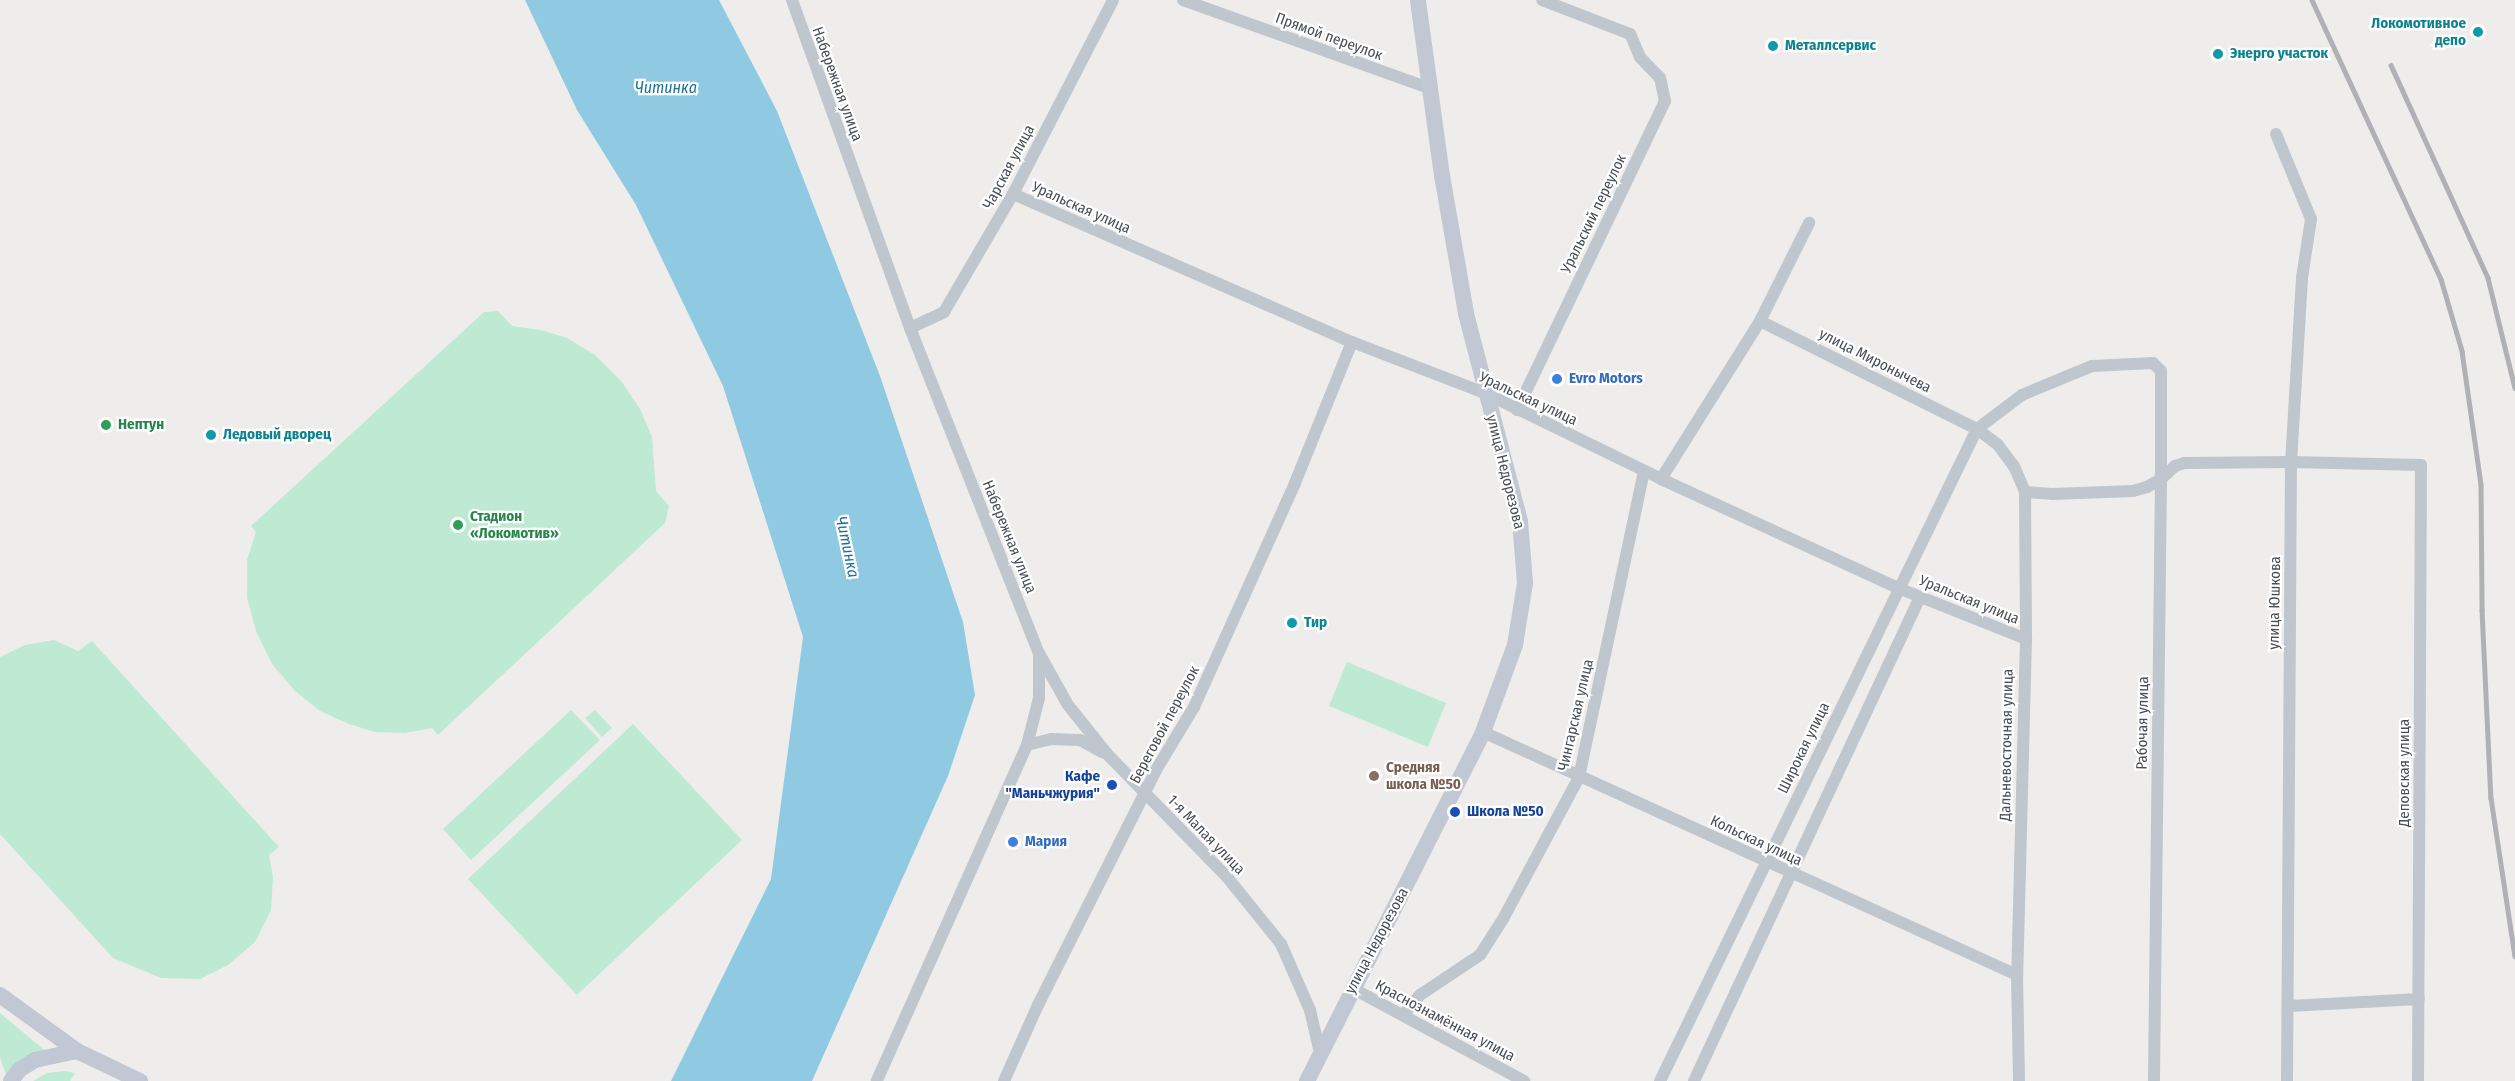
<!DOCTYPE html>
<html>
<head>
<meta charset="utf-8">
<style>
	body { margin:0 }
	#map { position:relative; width:2515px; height:1081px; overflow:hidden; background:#efedec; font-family:"Fira Sans Condensed",sans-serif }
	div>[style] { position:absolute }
	.green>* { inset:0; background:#bee9d2 }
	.water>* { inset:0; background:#8fcae2 }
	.street>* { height:12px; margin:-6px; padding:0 6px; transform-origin:6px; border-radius:6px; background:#bfc6cd }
	.secondary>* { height:16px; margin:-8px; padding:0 8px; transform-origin:8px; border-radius:8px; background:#c1c8d4 }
	.rail>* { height:4.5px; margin:-2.25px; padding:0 2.25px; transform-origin:2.25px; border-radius:2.25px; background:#afb1b6 }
	.dots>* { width:16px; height:16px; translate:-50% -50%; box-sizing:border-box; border:3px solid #fff; border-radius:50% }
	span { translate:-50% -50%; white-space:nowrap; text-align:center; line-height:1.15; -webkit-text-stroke:4.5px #fff; paint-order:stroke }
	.culture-label { font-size:15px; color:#0d838f; font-weight:700 }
	.right { translate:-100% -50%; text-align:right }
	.left { translate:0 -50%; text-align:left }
	.street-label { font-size:15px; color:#474e58 }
	.shop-label { font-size:15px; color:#366cbe; font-weight:700 }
	.leisure-label { font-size:15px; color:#27864d; font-weight:700 }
	.education-label { font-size:15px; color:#785e54; font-weight:700 }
	.transit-label { font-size:15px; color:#164399; font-weight:700 }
	.water-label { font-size:16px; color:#1a7397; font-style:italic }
</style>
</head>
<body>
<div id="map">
	<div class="green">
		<i style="clip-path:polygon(498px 311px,512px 326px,541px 330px,567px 338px,595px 355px,622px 382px,640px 409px,652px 437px,656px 491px,669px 506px,665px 523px,438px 735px,432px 728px,405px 733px,375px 732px,349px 724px,320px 711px,295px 691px,272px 664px,256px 631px,247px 598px,247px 560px,256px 532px,251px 526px,484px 312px)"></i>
		<i style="clip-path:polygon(54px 640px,78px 651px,92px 641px,279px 847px,269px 855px,273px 877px,271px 910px,255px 942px,228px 965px,200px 979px,161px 978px,113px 958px,0 834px,0 657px,25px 645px)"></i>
		<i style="clip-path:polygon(1347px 662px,1446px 703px,1428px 747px,1329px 706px)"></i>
		<i style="clip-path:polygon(571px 710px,600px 740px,471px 860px,443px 829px)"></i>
		<i style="clip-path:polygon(595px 710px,612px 728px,602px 737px,585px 718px)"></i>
		<i style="clip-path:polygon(633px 724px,742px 840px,577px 995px,468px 879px)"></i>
		<i style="clip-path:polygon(0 1013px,49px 1054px,6px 1075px,0 1057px)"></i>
		<i style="clip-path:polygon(65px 1071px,75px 1073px,70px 1081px,33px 1081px,47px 1073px)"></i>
	</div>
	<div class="water">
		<i style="clip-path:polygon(525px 0,719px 0,777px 111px,880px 376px,963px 622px,975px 695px,948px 776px,812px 1081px,671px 1081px,771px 879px,803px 637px,723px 386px,636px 205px,577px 110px)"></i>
	</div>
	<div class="street">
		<i style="left:792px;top:0;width:349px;rotate:70.2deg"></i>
		<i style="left:910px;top:328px;width:351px;rotate:68.4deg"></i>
		<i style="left:1039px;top:654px;width:44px;rotate:90deg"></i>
		<i style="left:1039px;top:698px;width:49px;rotate:104.3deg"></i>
		<i style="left:1027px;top:745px;width:368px;rotate:114.1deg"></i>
		<i style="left:1183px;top:0;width:263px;rotate:19.7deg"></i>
		<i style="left:2276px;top:134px;width:92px;rotate:67.6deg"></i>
		<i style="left:2311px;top:219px;width:60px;rotate:98.7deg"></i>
		<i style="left:2302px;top:278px;width:184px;rotate:93.4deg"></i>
		<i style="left:2291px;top:462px;width:619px;rotate:90.37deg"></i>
		<i style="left:1013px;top:194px;width:370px;rotate:23.6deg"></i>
		<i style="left:1352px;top:342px;width:142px;rotate:21deg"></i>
		<i style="left:1485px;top:393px;width:196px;rotate:26deg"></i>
		<i style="left:1661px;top:479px;width:261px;rotate:24.7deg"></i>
		<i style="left:1898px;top:588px;width:138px;rotate:21.7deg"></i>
		<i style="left:1760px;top:321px;width:242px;rotate:26.5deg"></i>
		<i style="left:1977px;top:429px;width:26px;rotate:37deg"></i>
		<i style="left:1998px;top:445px;width:26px;rotate:53deg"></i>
		<i style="left:2014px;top:466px;width:28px;rotate:67deg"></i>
		<i style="left:2025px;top:492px;width:147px;rotate:89.6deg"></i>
		<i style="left:2026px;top:639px;width:336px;rotate:91.5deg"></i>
		<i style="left:2017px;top:975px;width:106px;rotate:88.9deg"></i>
		<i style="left:910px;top:328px;width:38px;rotate:-25deg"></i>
		<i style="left:944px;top:312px;width:137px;rotate:-59.7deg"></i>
		<i style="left:1013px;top:194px;width:218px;rotate:-62.7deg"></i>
		<i style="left:1517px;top:410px;width:343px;rotate:-64.4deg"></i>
		<i style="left:1665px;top:101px;width:24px;rotate:-102deg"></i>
		<i style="left:1660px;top:78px;width:29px;rotate:-134deg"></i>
		<i style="left:1640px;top:57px;width:25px;rotate:-113deg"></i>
		<i style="left:1630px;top:34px;width:94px;rotate:-158.9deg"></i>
		<i style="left:1661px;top:479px;width:186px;rotate:-57.9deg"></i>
		<i style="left:1760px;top:321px;width:110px;rotate:-63.4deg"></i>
		<i style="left:2025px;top:492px;width:27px;rotate:4deg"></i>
		<i style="left:2052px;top:494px;width:81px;rotate:-2.1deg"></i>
		<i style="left:2133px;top:491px;width:15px;rotate:-16deg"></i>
		<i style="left:2147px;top:487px;width:16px;rotate:-30deg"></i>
		<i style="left:2161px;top:479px;width:19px;rotate:-43deg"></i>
		<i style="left:2175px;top:466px;width:10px;rotate:-17deg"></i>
		<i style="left:2185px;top:463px;width:106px;rotate:-0.5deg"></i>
		<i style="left:2291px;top:462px;width:130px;rotate:1.3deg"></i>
		<i style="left:2421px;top:465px;width:616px;rotate:90.28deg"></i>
		<i style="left:1040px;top:655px;width:57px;rotate:60.8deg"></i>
		<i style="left:1068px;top:705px;width:65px;rotate:51.2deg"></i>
		<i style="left:1109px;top:756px;width:169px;rotate:45.7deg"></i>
		<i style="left:1227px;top:877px;width:86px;rotate:51.1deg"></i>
		<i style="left:1281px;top:944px;width:72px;rotate:66.3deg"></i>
		<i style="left:1310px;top:1010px;width:44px;rotate:76.9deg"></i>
		<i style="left:1483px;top:732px;width:587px;rotate:24.47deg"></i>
		<i style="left:1027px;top:745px;width:25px;rotate:-14deg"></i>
		<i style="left:1051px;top:739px;width:29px;rotate:2deg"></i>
		<i style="left:1080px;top:740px;width:26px;rotate:29deg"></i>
		<i style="left:1352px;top:988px;width:196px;rotate:28.4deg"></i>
		<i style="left:2289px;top:1006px;width:130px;rotate:-3.1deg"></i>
		<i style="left:1404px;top:1014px;width:25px;rotate:-50deg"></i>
		<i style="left:1420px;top:995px;width:72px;rotate:-33.7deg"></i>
		<i style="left:1480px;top:955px;width:43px;rotate:-57.4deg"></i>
		<i style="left:1503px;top:919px;width:161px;rotate:-61.8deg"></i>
		<i style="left:1579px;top:777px;width:313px;rotate:-78deg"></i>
		<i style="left:1004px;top:1081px;width:83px;rotate:-65.9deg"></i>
		<i style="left:1038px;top:1005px;width:263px;rotate:-63.3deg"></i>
		<i style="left:1156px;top:770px;width:74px;rotate:-58.9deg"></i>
		<i style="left:1194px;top:707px;width:246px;rotate:-65.7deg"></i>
		<i style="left:1295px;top:483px;width:152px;rotate:-68deg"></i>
		<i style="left:1660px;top:1081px;width:725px;rotate:-64.07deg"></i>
		<i style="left:1977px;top:429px;width:56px;rotate:-37.1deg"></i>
		<i style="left:2022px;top:395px;width:76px;rotate:-22.5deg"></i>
		<i style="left:2092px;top:366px;width:61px;rotate:-2.8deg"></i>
		<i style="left:2153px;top:363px;width:11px;rotate:45deg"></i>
		<i style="left:2161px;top:371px;width:108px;rotate:90deg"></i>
		<i style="left:2161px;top:479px;width:602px;rotate:90.67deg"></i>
		<i style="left:1694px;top:1081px;width:534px;rotate:-64.97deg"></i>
	</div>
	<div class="secondary">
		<i style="left:0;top:995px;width:95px;rotate:36deg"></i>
		<i style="left:77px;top:1051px;width:70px;rotate:25.5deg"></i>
		<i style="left:11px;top:1081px;width:14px;rotate:-54deg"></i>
		<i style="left:19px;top:1070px;width:19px;rotate:-32deg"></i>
		<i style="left:35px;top:1060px;width:43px;rotate:-12.1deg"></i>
		<i style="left:1307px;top:1081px;width:391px;rotate:-63.2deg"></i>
		<i style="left:1483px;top:732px;width:93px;rotate:-69.8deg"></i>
		<i style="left:1515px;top:645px;width:63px;rotate:-80.8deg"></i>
		<i style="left:1525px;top:583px;width:62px;rotate:-94.6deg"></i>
		<i style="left:1520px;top:521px;width:215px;rotate:-104.6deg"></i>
		<i style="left:1466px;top:313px;width:139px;rotate:-99.9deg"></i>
		<i style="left:1442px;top:176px;width:178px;rotate:-97.8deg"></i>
	</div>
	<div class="rail">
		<i style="left:2312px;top:0;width:307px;rotate:65.2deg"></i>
		<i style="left:2441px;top:279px;width:75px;rotate:73.7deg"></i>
		<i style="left:2462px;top:351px;width:135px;rotate:81.9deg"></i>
		<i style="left:2481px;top:485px;width:125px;rotate:89.5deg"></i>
		<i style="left:2482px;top:610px;width:188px;rotate:87.3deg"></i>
		<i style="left:2491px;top:798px;width:160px;rotate:81.4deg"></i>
		<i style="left:2391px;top:65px;width:234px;rotate:65.5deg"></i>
		<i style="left:2488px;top:278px;width:113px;rotate:76.2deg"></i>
	</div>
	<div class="dots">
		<i style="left:2478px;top:32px;background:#0f9aa8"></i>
		<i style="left:1773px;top:46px;background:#0f9aa8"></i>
		<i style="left:2218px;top:54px;background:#0f9aa8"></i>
		<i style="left:1557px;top:379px;background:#3f7fe0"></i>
		<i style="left:106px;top:425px;background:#2e9e5b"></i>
		<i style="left:211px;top:435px;background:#0f9aa8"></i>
		<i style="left:458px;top:525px;background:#2e9e5b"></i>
		<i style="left:1292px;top:623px;background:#0f9aa8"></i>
		<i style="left:1374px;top:776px;background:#8d6e63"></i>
		<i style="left:1112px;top:785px;background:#1a4fb4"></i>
		<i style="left:1455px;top:812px;background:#1a4fb4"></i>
		<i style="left:1013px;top:842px;background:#3f7fe0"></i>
	</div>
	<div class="culture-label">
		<span class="right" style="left:2466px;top:32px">Локомотивное<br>депо</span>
		<span class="left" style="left:1785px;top:46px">Металлсервис</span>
		<span class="left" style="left:2230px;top:54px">Энерго участок</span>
		<span class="left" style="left:223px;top:435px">Ледовый дворец</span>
		<span class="left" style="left:1304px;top:623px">Тир</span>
	</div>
	<div class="street-label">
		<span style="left:1329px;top:37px;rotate:20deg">Прямой переулок</span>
		<span style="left:837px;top:84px;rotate:70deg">Набережная улица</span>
		<span style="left:1009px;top:167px;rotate:-62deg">Чарская улица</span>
		<span style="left:1081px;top:208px;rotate:24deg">Уральская улица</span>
		<span style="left:1594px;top:214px;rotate:-64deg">Уральский переулок</span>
		<span style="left:1875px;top:361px;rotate:27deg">улица Миронычева</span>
		<span style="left:1528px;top:399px;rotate:25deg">Уральская улица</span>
		<span style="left:1505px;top:472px;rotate:76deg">улица Недорезова</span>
		<span style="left:1009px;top:537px;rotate:68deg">Набережная улица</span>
		<span style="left:1969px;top:600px;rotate:22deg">Уральская улица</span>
		<span style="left:2275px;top:603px;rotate:-89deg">улица Юшкова</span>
		<span style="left:1576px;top:715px;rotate:-77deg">Чингарская улица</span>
		<span style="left:2143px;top:723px;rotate:-89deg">Рабочая улица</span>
		<span style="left:1165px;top:725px;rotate:-62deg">Береговой переулок</span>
		<span style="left:2007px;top:745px;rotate:-89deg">Дальневосточная улица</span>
		<span style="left:1804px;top:748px;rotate:-64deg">Широкая улица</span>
		<span style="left:2405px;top:773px;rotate:-90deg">Деповская улица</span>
		<span style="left:1206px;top:835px;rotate:46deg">1-я Малая улица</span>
		<span style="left:1756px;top:841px;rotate:25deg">Кольская улица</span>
		<span style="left:1377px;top:941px;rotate:-62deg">улица Недорезова</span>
		<span style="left:1445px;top:1021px;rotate:28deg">Краснознамённая улица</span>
	</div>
	<div class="shop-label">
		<span class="left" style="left:1569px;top:379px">Evro Motors</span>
		<span class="left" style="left:1025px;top:842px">Мария</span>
	</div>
	<div class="leisure-label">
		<span class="left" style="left:118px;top:425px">Нептун</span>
		<span class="left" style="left:470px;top:525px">Стадион<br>«Локомотив»</span>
	</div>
	<div class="education-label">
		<span class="left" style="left:1386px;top:776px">Средняя<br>школа №50</span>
	</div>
	<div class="transit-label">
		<span class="right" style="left:1100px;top:785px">Кафе<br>"Маньчжурия"</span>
		<span class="left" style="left:1467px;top:812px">Школа №50</span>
	</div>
	<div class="water-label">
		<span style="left:666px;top:88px">Читинка</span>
		<span style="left:847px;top:547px;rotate:78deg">Читинка</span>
	</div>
</div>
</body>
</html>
